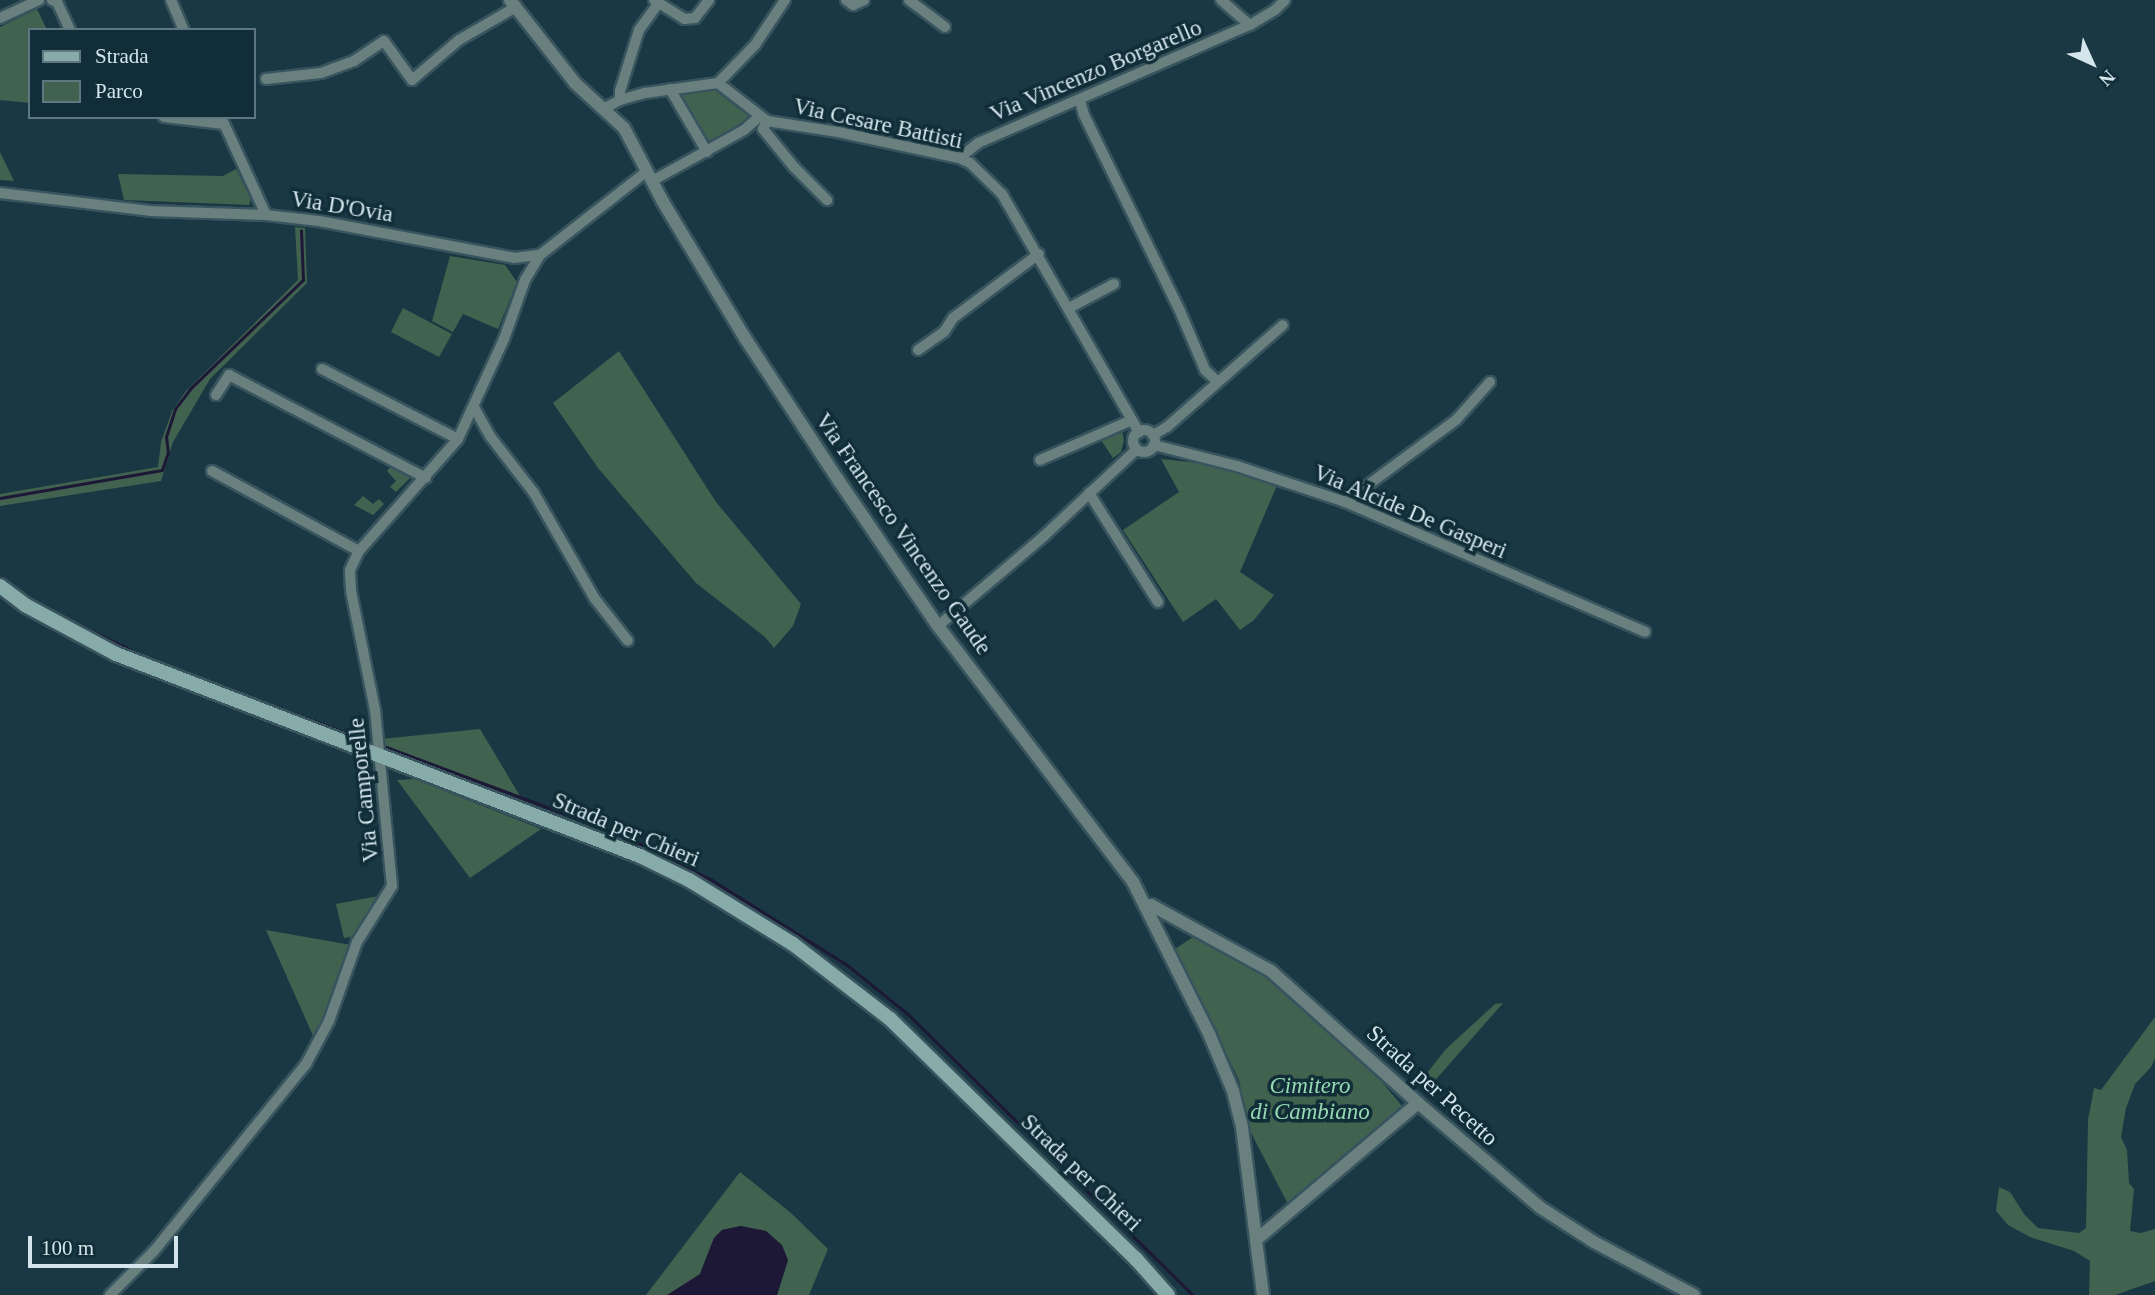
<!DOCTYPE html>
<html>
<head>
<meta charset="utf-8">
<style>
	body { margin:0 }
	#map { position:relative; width:2155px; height:1295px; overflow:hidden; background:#1a3843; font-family:"Times New Roman",serif }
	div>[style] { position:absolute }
	.green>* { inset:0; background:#41624f }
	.water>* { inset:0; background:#1d1836 }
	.stream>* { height:2.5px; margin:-1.25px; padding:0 1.25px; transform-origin:1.25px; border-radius:1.25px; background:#1d1836 }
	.roads { filter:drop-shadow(2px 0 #38545e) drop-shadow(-2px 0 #38545e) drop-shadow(0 2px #38545e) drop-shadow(0 -2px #38545e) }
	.minor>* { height:10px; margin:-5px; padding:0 5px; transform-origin:5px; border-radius:5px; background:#6a807f }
	.minor>.ring { margin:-5px; padding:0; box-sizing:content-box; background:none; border:10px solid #6a807f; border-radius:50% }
	.tertiary>* { height:12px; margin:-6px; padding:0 6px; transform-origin:6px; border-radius:6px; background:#6a807f }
	.secondary>* { height:14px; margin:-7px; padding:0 7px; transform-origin:7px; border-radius:7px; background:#87aba9 }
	span { translate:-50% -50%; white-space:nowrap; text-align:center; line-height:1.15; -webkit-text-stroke:7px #102d38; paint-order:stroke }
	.street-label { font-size:23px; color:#d4e5ec }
	.park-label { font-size:23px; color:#96d9b3; font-style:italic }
	.legend { position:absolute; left:28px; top:28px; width:228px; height:91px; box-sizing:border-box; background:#102d38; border:2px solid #5e7780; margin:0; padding:9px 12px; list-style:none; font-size:21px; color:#d4e5ec }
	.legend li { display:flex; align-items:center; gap:14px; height:35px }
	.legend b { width:35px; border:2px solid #5e7780 }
	.north { position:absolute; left:2057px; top:28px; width:70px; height:70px; -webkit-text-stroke:5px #102d38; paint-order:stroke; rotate:135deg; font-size:19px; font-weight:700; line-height:28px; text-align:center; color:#d4e5ec }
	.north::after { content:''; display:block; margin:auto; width:24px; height:32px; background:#d4e5ec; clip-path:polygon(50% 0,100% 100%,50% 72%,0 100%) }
	.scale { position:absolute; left:28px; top:1236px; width:150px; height:32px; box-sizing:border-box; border:4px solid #d4e5ec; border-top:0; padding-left:9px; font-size:21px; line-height:24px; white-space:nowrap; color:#d4e5ec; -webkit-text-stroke:5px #102d38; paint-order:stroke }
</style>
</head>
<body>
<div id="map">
	<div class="green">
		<i style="clip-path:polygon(37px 9px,47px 30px,30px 30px,30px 103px,0 100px,0 27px)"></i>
		<i style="clip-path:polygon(716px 87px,754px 119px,707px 149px,673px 92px)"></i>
		<i style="clip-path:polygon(0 152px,14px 181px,0 180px)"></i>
		<i style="clip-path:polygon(236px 169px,251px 199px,249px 205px,124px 200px,118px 174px,223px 176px)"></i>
		<i style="clip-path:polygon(295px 227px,305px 228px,307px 283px,210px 379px,173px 442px,161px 481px,0 506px,0 494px,158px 467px,161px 442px,172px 411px,186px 391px,298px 280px)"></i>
		<i style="clip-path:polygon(450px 256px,505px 265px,517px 282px,498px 329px,463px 314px,453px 332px,432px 321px)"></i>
		<i style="clip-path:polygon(403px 308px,452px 334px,439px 357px,391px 332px)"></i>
		<i style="clip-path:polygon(619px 351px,716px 502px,801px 604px,793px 626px,774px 648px,765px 637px,696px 583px,598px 468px,553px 403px)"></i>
		<i style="clip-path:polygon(1122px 430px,1124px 440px,1121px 452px,1113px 458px,1101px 440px)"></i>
		<i style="clip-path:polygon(1161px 459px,1208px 464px,1278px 483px,1240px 572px,1274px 595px,1254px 620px,1240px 630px,1216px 599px,1183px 622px,1123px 530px,1179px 492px)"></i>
		<i style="clip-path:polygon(391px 466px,412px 476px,396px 492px,390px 487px,396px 481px,387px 471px)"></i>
		<i style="clip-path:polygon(363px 496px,373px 504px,379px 499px,384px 504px,373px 515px,354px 505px)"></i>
		<i style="clip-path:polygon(480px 729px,520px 796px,384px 745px,381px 739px)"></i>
		<i style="clip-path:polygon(414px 779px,541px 829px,470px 878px,397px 780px)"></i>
		<i style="clip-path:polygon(384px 895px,369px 920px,355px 936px,344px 938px,336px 904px)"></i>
		<i style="clip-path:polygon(266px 930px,351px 945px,329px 1012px,315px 1040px)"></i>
		<i style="clip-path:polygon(1196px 935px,1261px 969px,1355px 1050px,1402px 1106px,1288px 1204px,1249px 1129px,1239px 1080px,1175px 949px)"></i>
		<i style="clip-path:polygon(1503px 1003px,1431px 1085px,1423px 1078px,1446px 1049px,1495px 1004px)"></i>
		<i style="clip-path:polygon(2155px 1017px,2155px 1058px,2151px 1067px,2135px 1084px,2126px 1108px,2121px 1137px,2127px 1150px,2129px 1183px,2134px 1189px,2130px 1231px,2141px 1233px,2155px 1229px,2155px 1281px,2115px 1295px,2089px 1295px,2090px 1261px,2074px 1251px,2030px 1237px,2008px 1225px,1996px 1211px,1999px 1187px,2010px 1192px,2024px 1214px,2038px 1228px,2079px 1233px,2086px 1228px,2088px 1120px,2094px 1088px,2101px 1090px)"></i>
		<i style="clip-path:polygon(740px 1172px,791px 1213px,828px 1249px,809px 1295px,777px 1295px,788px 1260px,741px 1226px,722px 1230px,714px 1238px,700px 1274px,687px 1284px,667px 1295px,646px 1295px)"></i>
	</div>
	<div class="water">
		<i style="clip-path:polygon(741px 1226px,766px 1231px,782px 1245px,788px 1260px,777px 1295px,667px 1295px,700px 1274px,714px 1238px,722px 1230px)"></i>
	</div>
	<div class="stream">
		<i style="left:0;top:498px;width:164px;rotate:-9.8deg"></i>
		<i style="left:162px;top:470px;width:18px;rotate:-71deg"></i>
		<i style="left:168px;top:453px;width:16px;rotate:-97deg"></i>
		<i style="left:166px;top:437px;width:29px;rotate:-72deg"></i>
		<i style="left:175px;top:409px;width:25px;rotate:-53deg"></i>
		<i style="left:190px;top:389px;width:157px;rotate:-44deg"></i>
		<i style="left:303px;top:280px;width:49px;rotate:-92.3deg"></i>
		<i style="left:51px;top:611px;width:117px;rotate:25.9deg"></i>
		<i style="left:156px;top:662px;width:226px;rotate:20.4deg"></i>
		<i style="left:386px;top:747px;width:253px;rotate:20.4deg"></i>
		<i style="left:623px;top:835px;width:100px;rotate:26.8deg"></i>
		<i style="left:712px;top:880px;width:158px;rotate:32.1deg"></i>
		<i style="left:846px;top:964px;width:80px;rotate:38.9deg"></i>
		<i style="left:908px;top:1014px;width:400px;rotate:44.6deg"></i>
	</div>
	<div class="roads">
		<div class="minor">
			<i style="left:52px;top:0;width:5px;rotate:22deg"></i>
			<i style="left:57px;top:2px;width:31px;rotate:65deg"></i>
			<i style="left:171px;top:0;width:33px;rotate:67deg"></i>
			<i style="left:654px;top:0;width:36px;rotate:32deg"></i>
			<i style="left:684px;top:19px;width:11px;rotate:-5deg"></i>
			<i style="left:695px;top:18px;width:23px;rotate:-52deg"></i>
			<i style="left:846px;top:0;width:9px;rotate:36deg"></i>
			<i style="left:853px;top:5px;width:12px;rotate:-24deg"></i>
			<i style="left:909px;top:0;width:45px;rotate:36.9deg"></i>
			<i style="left:1221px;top:0;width:38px;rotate:41deg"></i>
			<i style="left:0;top:18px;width:43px;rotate:-24.8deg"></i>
			<i style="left:266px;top:79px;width:55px;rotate:-6.2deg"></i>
			<i style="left:321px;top:73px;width:35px;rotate:-20deg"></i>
			<i style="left:354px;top:61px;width:36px;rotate:-34deg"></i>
			<i style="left:384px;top:41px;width:48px;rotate:54.3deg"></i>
			<i style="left:412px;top:80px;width:62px;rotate:-40.4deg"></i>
			<i style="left:459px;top:40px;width:66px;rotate:-30.1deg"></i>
			<i style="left:718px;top:83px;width:53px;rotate:-45.8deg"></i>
			<i style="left:755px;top:45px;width:54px;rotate:-56.3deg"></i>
			<i style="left:670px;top:89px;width:73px;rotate:59.6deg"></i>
			<i style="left:620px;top:100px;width:9px;rotate:-90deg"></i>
			<i style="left:620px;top:91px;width:64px;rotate:-72.7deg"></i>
			<i style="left:639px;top:30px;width:32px;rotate:-54deg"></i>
			<i style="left:1080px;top:101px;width:15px;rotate:74deg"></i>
			<i style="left:1084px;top:115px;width:218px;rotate:63.9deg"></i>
			<i style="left:1180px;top:311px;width:64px;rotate:67deg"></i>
			<i style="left:1205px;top:370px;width:16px;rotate:43deg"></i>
			<i style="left:603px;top:109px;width:19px;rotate:-28deg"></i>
			<i style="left:620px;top:100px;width:26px;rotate:-16deg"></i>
			<i style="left:645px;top:93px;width:74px;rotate:-7.8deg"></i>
			<i style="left:718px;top:83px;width:62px;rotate:37.8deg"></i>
			<i style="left:767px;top:121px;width:72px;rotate:8.8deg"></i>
			<i style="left:838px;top:132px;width:124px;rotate:12.1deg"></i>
			<i style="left:959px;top:158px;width:12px;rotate:24deg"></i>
			<i style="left:970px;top:163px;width:45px;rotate:44.1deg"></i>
			<i style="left:1002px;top:194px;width:275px;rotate:60.1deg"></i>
			<i style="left:164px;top:117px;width:60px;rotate:6.7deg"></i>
			<i style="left:221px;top:117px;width:108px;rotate:65.3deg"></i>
			<i style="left:767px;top:121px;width:9px;rotate:117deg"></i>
			<i style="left:763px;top:129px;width:49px;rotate:50.8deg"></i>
			<i style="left:794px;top:167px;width:47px;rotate:45deg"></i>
			<i style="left:959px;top:158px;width:24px;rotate:-38deg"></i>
			<i style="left:978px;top:143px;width:296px;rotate:-23.5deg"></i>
			<i style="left:1250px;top:25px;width:29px;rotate:-31deg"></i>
			<i style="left:1275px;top:10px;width:14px;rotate:-45deg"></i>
			<i style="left:652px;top:181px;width:105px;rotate:-29deg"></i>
			<i style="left:744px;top:130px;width:20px;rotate:-41deg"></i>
			<i style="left:0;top:193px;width:151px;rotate:6.8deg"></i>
			<i style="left:150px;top:211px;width:116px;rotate:2deg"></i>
			<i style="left:266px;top:215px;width:53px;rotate:6.5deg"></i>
			<i style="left:319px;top:221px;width:198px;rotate:10.7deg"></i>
			<i style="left:514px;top:258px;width:26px;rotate:-7deg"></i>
			<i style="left:540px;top:255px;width:136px;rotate:-38.1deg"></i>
			<i style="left:1069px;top:308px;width:51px;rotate:-28.1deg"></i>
			<i style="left:918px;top:350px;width:32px;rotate:-35deg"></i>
			<i style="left:944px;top:332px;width:17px;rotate:-57deg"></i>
			<i style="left:953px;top:318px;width:107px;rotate:-36.7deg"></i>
			<i style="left:322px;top:369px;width:153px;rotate:27.2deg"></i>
			<i style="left:216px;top:395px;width:24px;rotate:-57deg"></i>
			<i style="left:229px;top:375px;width:222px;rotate:27.6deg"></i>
			<i style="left:475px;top:409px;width:31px;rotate:61deg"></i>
			<i style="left:490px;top:436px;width:72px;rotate:52.3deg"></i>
			<i style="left:534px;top:493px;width:122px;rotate:60.1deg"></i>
			<i style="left:595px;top:599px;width:53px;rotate:51.8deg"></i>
			<i class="ring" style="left:1133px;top:430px;width:12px;height:12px"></i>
			<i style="left:1153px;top:435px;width:16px;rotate:-30deg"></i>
			<i style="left:1167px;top:427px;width:154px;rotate:-41.3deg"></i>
			<i style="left:1154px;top:445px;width:86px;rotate:14.2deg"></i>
			<i style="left:1237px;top:466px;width:114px;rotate:18.4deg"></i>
			<i style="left:1345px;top:502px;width:327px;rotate:23.4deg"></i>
			<i style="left:1040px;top:460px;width:100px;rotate:-23.5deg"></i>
			<i style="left:212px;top:471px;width:167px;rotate:28.6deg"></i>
			<i style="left:1089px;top:493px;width:129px;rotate:57.7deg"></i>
			<i style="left:1345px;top:502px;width:138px;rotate:-36.5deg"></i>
			<i style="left:1456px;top:420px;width:51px;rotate:-48.2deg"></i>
			<i style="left:938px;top:626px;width:139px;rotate:-40.3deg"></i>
			<i style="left:1044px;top:536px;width:127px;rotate:-43.1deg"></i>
			<i style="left:110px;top:1295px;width:62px;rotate:-45deg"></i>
			<i style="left:154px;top:1251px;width:241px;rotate:-50.9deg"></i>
			<i style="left:306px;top:1064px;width:49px;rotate:-61.9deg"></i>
			<i style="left:329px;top:1021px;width:84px;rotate:-70.5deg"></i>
			<i style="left:357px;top:942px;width:66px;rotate:-58deg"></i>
			<i style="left:392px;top:886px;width:177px;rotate:-95.5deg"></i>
			<i style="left:375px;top:710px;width:121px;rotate:-101.4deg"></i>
			<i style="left:351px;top:591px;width:21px;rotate:-93deg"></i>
			<i style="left:350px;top:570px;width:21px;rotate:-65deg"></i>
			<i style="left:359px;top:551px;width:149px;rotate:-48.5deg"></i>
			<i style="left:458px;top:439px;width:110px;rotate:-65.3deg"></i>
			<i style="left:504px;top:339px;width:63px;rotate:-70.4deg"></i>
			<i style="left:525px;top:280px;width:29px;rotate:-59deg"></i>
		</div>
		<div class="tertiary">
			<i style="left:510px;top:0;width:105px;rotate:51.9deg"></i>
			<i style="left:575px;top:83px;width:67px;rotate:42.6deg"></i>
			<i style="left:624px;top:128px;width:84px;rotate:62.2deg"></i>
			<i style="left:663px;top:202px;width:159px;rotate:58.9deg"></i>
			<i style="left:745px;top:338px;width:171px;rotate:56.7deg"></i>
			<i style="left:839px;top:481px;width:176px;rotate:55.7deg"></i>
			<i style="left:938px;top:626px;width:322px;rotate:52.7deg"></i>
			<i style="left:1133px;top:882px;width:172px;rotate:63.4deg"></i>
			<i style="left:1210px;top:1036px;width:60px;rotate:67.3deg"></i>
			<i style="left:1233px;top:1091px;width:37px;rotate:76deg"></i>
			<i style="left:1242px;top:1127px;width:114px;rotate:82.9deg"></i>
			<i style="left:1145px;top:906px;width:6px;rotate:-9deg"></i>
			<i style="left:1151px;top:905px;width:137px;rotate:28.8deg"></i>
			<i style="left:1271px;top:971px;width:198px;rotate:41.9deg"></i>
			<i style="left:1418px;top:1103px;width:162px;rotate:40.5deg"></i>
			<i style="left:1541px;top:1208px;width:63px;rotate:32.7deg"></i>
			<i style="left:1594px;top:1242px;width:113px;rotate:27.9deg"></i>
			<i style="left:1263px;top:1295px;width:55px;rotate:-97.3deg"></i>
			<i style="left:1256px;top:1240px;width:212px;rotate:-40.2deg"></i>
		</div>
		<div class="secondary">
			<i style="left:0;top:586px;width:31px;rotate:37deg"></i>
			<i style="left:25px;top:605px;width:103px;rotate:28.3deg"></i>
			<i style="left:116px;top:654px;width:562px;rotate:21.08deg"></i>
			<i style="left:640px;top:856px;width:55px;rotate:26.1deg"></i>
			<i style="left:689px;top:880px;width:122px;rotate:31.6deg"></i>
			<i style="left:793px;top:944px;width:123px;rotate:37.7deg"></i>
			<i style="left:890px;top:1019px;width:344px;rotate:44.3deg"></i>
			<i style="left:1136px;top:1259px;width:48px;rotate:48.4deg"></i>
		</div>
	</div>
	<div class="street-label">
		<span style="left:1096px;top:71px;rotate:-23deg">Via Vincenzo Borgarello</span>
		<span style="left:878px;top:124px;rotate:12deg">Via Cesare Battisti</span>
		<span style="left:342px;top:207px;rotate:9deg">Via D'Ovia</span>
		<span style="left:1410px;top:512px;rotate:23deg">Via Alcide De Gasperi</span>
		<span style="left:903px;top:534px;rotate:55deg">Via Francesco Vincenzo Gaude</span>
		<span style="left:364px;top:790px;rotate:-96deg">Via Camporelle</span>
		<span style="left:626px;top:830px;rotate:23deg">Strada per Chieri</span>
		<span style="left:1432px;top:1086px;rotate:42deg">Strada per Pecetto</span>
		<span style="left:1081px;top:1173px;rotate:44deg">Strada per Chieri</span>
	</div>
	<div class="park-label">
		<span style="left:1310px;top:1099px">Cimitero<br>di Cambiano</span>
	</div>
	<ul class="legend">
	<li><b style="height:9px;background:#87aba9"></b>Strada</li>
	<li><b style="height:19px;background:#41624f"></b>Parco</li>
	</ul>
	<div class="north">N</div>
	<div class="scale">100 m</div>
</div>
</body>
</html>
